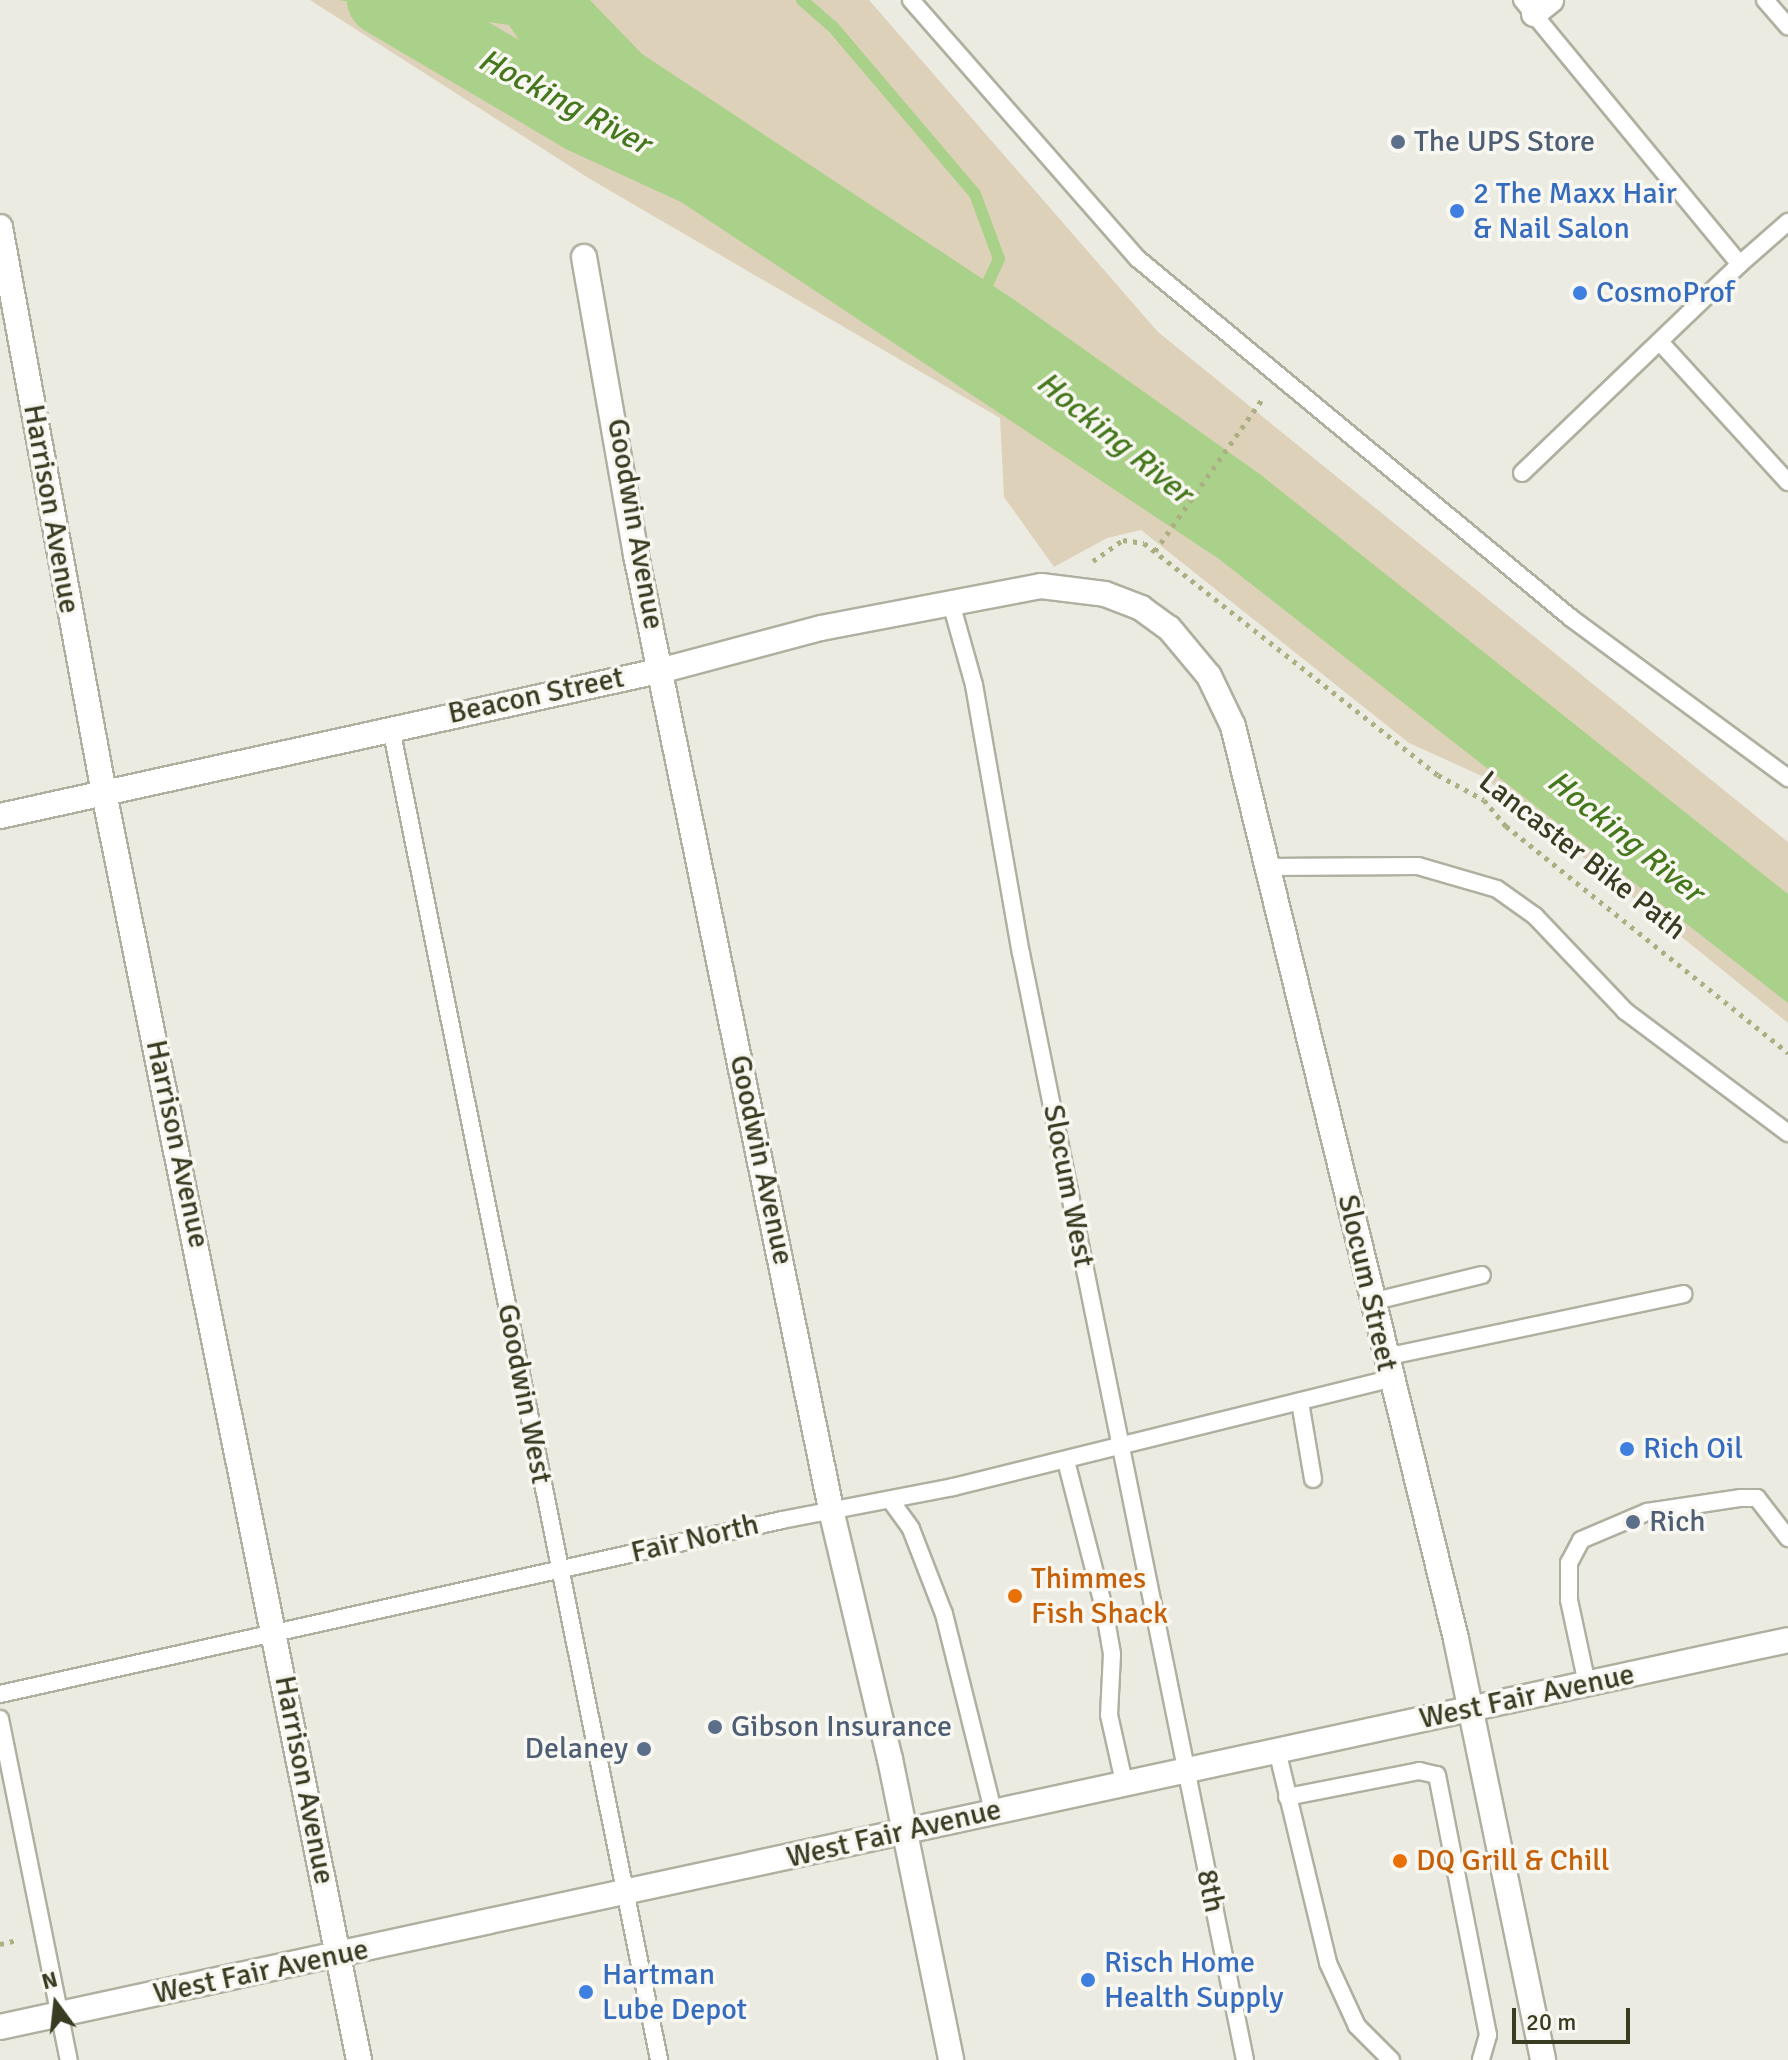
<!DOCTYPE html>
<html>
<head>
<meta charset="utf-8">
<style>
	body { margin:0 }
	#map { position:relative; width:1788px; height:2060px; overflow:hidden; background:#ecebe1; font-family:Signika,sans-serif }
	div>[style] { position:absolute }
	.green>* { inset:0; background:#ddd1ba }
	.water>* { inset:0; background:#aad189 }
	.stream>* { height:12px; margin:-6px; padding:0 6px; transform-origin:6px; border-radius:6px; background:#aad189 }
	.river>* { height:70px; margin:-35px; padding:0 35px; transform-origin:35px; border-radius:35px; background:#aad189 }
	.path>* { height:5px; margin-top:-2.5px; transform-origin:0; background:repeating-linear-gradient(90deg,#acaf81 0 4px,transparent 0 10px) }
	.roads { filter:drop-shadow(2px 0 #afb0a0) drop-shadow(-2px 0 #afb0a0) drop-shadow(0 2px #afb0a0) drop-shadow(0 -2px #afb0a0) }
	.service>* { height:16px; margin:-8px; padding:0 8px; transform-origin:8px; border-radius:8px; background:#fff }
	.minor>* { height:24px; margin:-12px; padding:0 12px; transform-origin:12px; border-radius:12px; background:#fff }
	.tertiary>* { height:24px; margin:-12px; padding:0 12px; transform-origin:12px; border-radius:12px; background:#fff }
	.dots>* { width:22px; height:22px; translate:-50% -50%; box-sizing:border-box; border:4px solid #f8f7f2; border-radius:50% }
	span { translate:-50% -50%; white-space:nowrap; text-align:center; line-height:1.15; -webkit-text-stroke:7px #f8f7f2; paint-order:stroke }
	.service-label { font-size:30px; color:#4e5e75 }
	.left { translate:0 -50%; text-align:left }
	.right { translate:-100% -50%; text-align:right }
	.shop-label { font-size:30px; color:#366cbe }
	.street-label { font-size:30px; color:#393c21 }
	.food-label { font-size:30px; color:#c56008 }
	.water-label { font-size:32px; color:#45781c; font-style:italic }
	.north { position:absolute; left:16px; top:1964px; width:80px; height:80px; -webkit-text-stroke:6px #f8f7f2; paint-order:stroke; rotate:345deg; font-size:22px; font-weight:700; line-height:32px; text-align:center; color:#393c21 }
	.north::after { content:''; display:block; margin:auto; width:28px; height:36px; background:#393c21; clip-path:polygon(50% 0,100% 100%,50% 72%,0 100%) }
	.scale { position:absolute; left:1512px; top:2008px; width:118px; height:36px; box-sizing:border-box; border:4px solid #393c21; border-top:0; padding-left:10px; font-size:24px; line-height:28px; white-space:nowrap; color:#393c21; -webkit-text-stroke:6px #f8f7f2; paint-order:stroke }
</style>
</head>
<body>
<div id="map">
	<div class="green">
		<i style="clip-path:polygon(310px 0,869px 0,1158px 332px,1788px 842px,1788px 1023px,1484px 777px,1409px 743px,1141px 530px,1107px 538px,1054px 567px,1004px 497px,1000px 418px,590px 179px)"></i>
	</div>
	<div class="water">
		<i style="clip-path:polygon(338px 0,590px 0,642px 54px,1016px 301px,1261px 475px,1788px 894px,1788px 1003px,1219px 559px,624px 164px,591px 99px,537px 67px,509px 25px)"></i>
	</div>
	<div class="stream">
		<i style="left:802px;top:0;width:41px;rotate:41.1deg"></i>
		<i style="left:833px;top:27px;width:219px;rotate:49.6deg"></i>
		<i style="left:975px;top:194px;width:69px;rotate:69.7deg"></i>
		<i style="left:999px;top:259px;width:40px;rotate:115deg"></i>
	</div>
	<div class="river">
		<i style="left:382px;top:0;width:232px;rotate:30.5deg"></i>
		<i style="left:582px;top:118px;width:122px;rotate:24.7deg"></i>
	</div>
	<div class="path">
		<i style="left:1155px;top:551px;width:187px;rotate:-54.8deg"></i>
		<i style="left:1093px;top:561px;width:37px;rotate:-35deg"></i>
		<i style="left:1123px;top:540px;width:21px;rotate:8deg"></i>
		<i style="left:1144px;top:543px;width:375px;rotate:38.3deg"></i>
		<i style="left:1438px;top:775px;width:52px;rotate:28.5deg"></i>
		<i style="left:1484px;top:800px;width:34px;rotate:50deg"></i>
		<i style="left:1506px;top:826px;width:362px;rotate:38.8deg"></i>
		<i style="left:0;top:1944px;width:17px;rotate:-13deg"></i>
	</div>
	<div class="roads">
		<div class="service">
			<i style="left:911px;top:0;width:344px;rotate:48.8deg"></i>
			<i style="left:1138px;top:259px;width:562px;rotate:39.66deg"></i>
			<i style="left:1571px;top:618px;width:270px;rotate:36.4deg"></i>
			<i style="left:1522px;top:0;width:342px;rotate:50.5deg"></i>
			<i style="left:1740px;top:264px;width:302px;rotate:136.2deg"></i>
			<i style="left:1765px;top:0;width:35px;rotate:49deg"></i>
			<i style="left:1740px;top:264px;width:64px;rotate:-41.2deg"></i>
			<i style="left:1660px;top:342px;width:190px;rotate:47.6deg"></i>
			<i style="left:951px;top:603px;width:85px;rotate:74.3deg"></i>
			<i style="left:974px;top:685px;width:272px;rotate:80.1deg"></i>
			<i style="left:1021px;top:953px;width:1129px;rotate:78.56deg"></i>
			<i style="left:391px;top:728px;width:1359px;rotate:78.62deg"></i>
			<i style="left:1266px;top:867px;width:152px;rotate:-0.4deg"></i>
			<i style="left:1418px;top:866px;width:82px;rotate:16.2deg"></i>
			<i style="left:1497px;top:889px;width:47px;rotate:35.4deg"></i>
			<i style="left:1535px;top:916px;width:131px;rotate:46.5deg"></i>
			<i style="left:1625px;top:1011px;width:204px;rotate:36.8deg"></i>
			<i style="left:1371px;top:1302px;width:114px;rotate:-13.7deg"></i>
			<i style="left:1385px;top:1357px;width:305px;rotate:-11.9deg"></i>
			<i style="left:1300px;top:1402px;width:78px;rotate:80.4deg"></i>
			<i style="left:1066px;top:1461px;width:152px;rotate:75.5deg"></i>
			<i style="left:1104px;top:1608px;width:47px;rotate:80.1deg"></i>
			<i style="left:1112px;top:1654px;width:61px;rotate:92.8deg"></i>
			<i style="left:1109px;top:1715px;width:69px;rotate:77.4deg"></i>
			<i style="left:891px;top:1501px;width:34px;rotate:54deg"></i>
			<i style="left:911px;top:1529px;width:91px;rotate:68.8deg"></i>
			<i style="left:944px;top:1614px;width:203px;rotate:76deg"></i>
			<i style="left:1587px;top:1684px;width:86px;rotate:-102.1deg"></i>
			<i style="left:1569px;top:1600px;width:37px;rotate:-90deg"></i>
			<i style="left:1569px;top:1563px;width:26px;rotate:-62deg"></i>
			<i style="left:1581px;top:1540px;width:72px;rotate:-23deg"></i>
			<i style="left:1647px;top:1512px;width:95px;rotate:-8.5deg"></i>
			<i style="left:1741px;top:1498px;width:16px"></i>
			<i style="left:1757px;top:1498px;width:51px;rotate:52.2deg"></i>
			<i style="left:0;top:1694px;width:801px;rotate:-12.54deg"></i>
			<i style="left:782px;top:1520px;width:174px;rotate:-10.9deg"></i>
			<i style="left:953px;top:1487px;width:450px;rotate:-13.9deg"></i>
			<i style="left:0;top:1719px;width:348px;rotate:78.6deg"></i>
			<i style="left:1277px;top:1750px;width:219px;rotate:76.5deg"></i>
			<i style="left:1328px;top:1963px;width:69px;rotate:65.3deg"></i>
			<i style="left:1357px;top:2026px;width:48px;rotate:45deg"></i>
			<i style="left:1287px;top:1797px;width:135px;rotate:-11.1deg"></i>
			<i style="left:1419px;top:1771px;width:18px;rotate:13deg"></i>
			<i style="left:1437px;top:1775px;width:265px;rotate:78.9deg"></i>
			<i style="left:1488px;top:2035px;width:26px;rotate:106deg"></i>
		</div>
		<div class="minor">
			<i style="left:1534px;top:14px;width:22px;rotate:-39deg"></i>
			<i style="left:0;top:227px;width:575px;rotate:79.59deg"></i>
			<i style="left:104px;top:793px;width:1292px;rotate:78.62deg"></i>
			<i style="left:584px;top:257px;width:303px;rotate:80.1deg"></i>
			<i style="left:636px;top:555px;width:979px;rotate:78.45deg"></i>
			<i style="left:832px;top:1514px;width:252px;rotate:76.7deg"></i>
			<i style="left:890px;top:1759px;width:307px;rotate:78.5deg"></i>
			<i style="left:0;top:816px;width:679px;rotate:-12.42deg"></i>
			<i style="left:663px;top:670px;width:163px;rotate:-14.9deg"></i>
			<i style="left:821px;top:628px;width:224px;rotate:-10.8deg"></i>
			<i style="left:1041px;top:586px;width:64px;rotate:7.1deg"></i>
			<i style="left:1105px;top:594px;width:39px;rotate:21deg"></i>
			<i style="left:1141px;top:608px;width:34px;rotate:36deg"></i>
			<i style="left:1169px;top:628px;width:62px;rotate:50.2deg"></i>
			<i style="left:1209px;top:676px;width:55px;rotate:64.4deg"></i>
			<i style="left:1233px;top:726px;width:940px;rotate:76.27deg"></i>
			<i style="left:1456px;top:1639px;width:430px;rotate:78.3deg"></i>
		</div>
		<div class="tertiary">
			<i style="left:0;top:2027px;width:1829px;rotate:-12.21deg"></i>
		</div>
	</div>
	<div class="dots">
		<i style="left:1398px;top:142px;background:#5c6f8a"></i>
		<i style="left:1457px;top:211px;background:#3f7fe0"></i>
		<i style="left:1580px;top:293px;background:#3f7fe0"></i>
		<i style="left:1627px;top:1449px;background:#3f7fe0"></i>
		<i style="left:1633px;top:1522px;background:#5c6f8a"></i>
		<i style="left:1015px;top:1596px;background:#e8710a"></i>
		<i style="left:715px;top:1727px;background:#5c6f8a"></i>
		<i style="left:644px;top:1749px;background:#5c6f8a"></i>
		<i style="left:1400px;top:1861px;background:#e8710a"></i>
		<i style="left:1088px;top:1980px;background:#3f7fe0"></i>
		<i style="left:586px;top:1992px;background:#3f7fe0"></i>
	</div>
	<div class="service-label">
		<span class="left" style="left:1414px;top:142px">The UPS Store</span>
		<span class="left" style="left:1649px;top:1522px">Rich</span>
		<span class="left" style="left:731px;top:1727px">Gibson Insurance</span>
		<span class="right" style="left:628px;top:1749px">Delaney</span>
	</div>
	<div class="shop-label">
		<span class="left" style="left:1473px;top:211px">2 The Maxx Hair<br>&amp; Nail Salon</span>
		<span class="left" style="left:1596px;top:293px">CosmoProf</span>
		<span class="left" style="left:1643px;top:1449px">Rich Oil</span>
		<span class="left" style="left:1104px;top:1980px">Risch Home<br>Health Supply</span>
		<span class="left" style="left:602px;top:1992px">Hartman<br>Lube Depot</span>
	</div>
	<div class="street-label">
		<span style="left:51px;top:509px;rotate:80deg">Harrison Avenue</span>
		<span style="left:635px;top:524px;rotate:80deg">Goodwin Avenue</span>
		<span style="left:536px;top:696px;rotate:-12deg">Beacon Street</span>
		<span style="left:1582px;top:856px;rotate:38deg">Lancaster Bike Path</span>
		<span style="left:177px;top:1144px;rotate:78deg">Harrison Avenue</span>
		<span style="left:761px;top:1160px;rotate:78deg">Goodwin Avenue</span>
		<span style="left:1068px;top:1186px;rotate:79deg">Slocum West</span>
		<span style="left:1367px;top:1283px;rotate:77deg">Slocum Street</span>
		<span style="left:524px;top:1394px;rotate:79deg">Goodwin West</span>
		<span style="left:695px;top:1539px;rotate:-13deg">Fair North</span>
		<span style="left:1527px;top:1697px;rotate:-12deg">West Fair Avenue</span>
		<span style="left:304px;top:1780px;rotate:79deg">Harrison Avenue</span>
		<span style="left:894px;top:1834px;rotate:-13deg">West Fair Avenue</span>
		<span style="left:1210px;top:1891px;rotate:78deg">8th</span>
		<span style="left:261px;top:1972px;rotate:-12deg">West Fair Avenue</span>
	</div>
	<div class="food-label">
		<span class="left" style="left:1031px;top:1596px">Thimmes<br>Fish Shack</span>
		<span class="left" style="left:1416px;top:1861px">DQ Grill &amp; Chill</span>
	</div>
	<div class="water-label">
		<span style="left:564px;top:102px;rotate:28deg">Hocking River</span>
		<span style="left:1114px;top:438px;rotate:39deg">Hocking River</span>
		<span style="left:1625px;top:837px;rotate:39deg">Hocking River</span>
	</div>
	<div class="north">N</div>
	<div class="scale">20 m</div>
</div>
</body>
</html>
